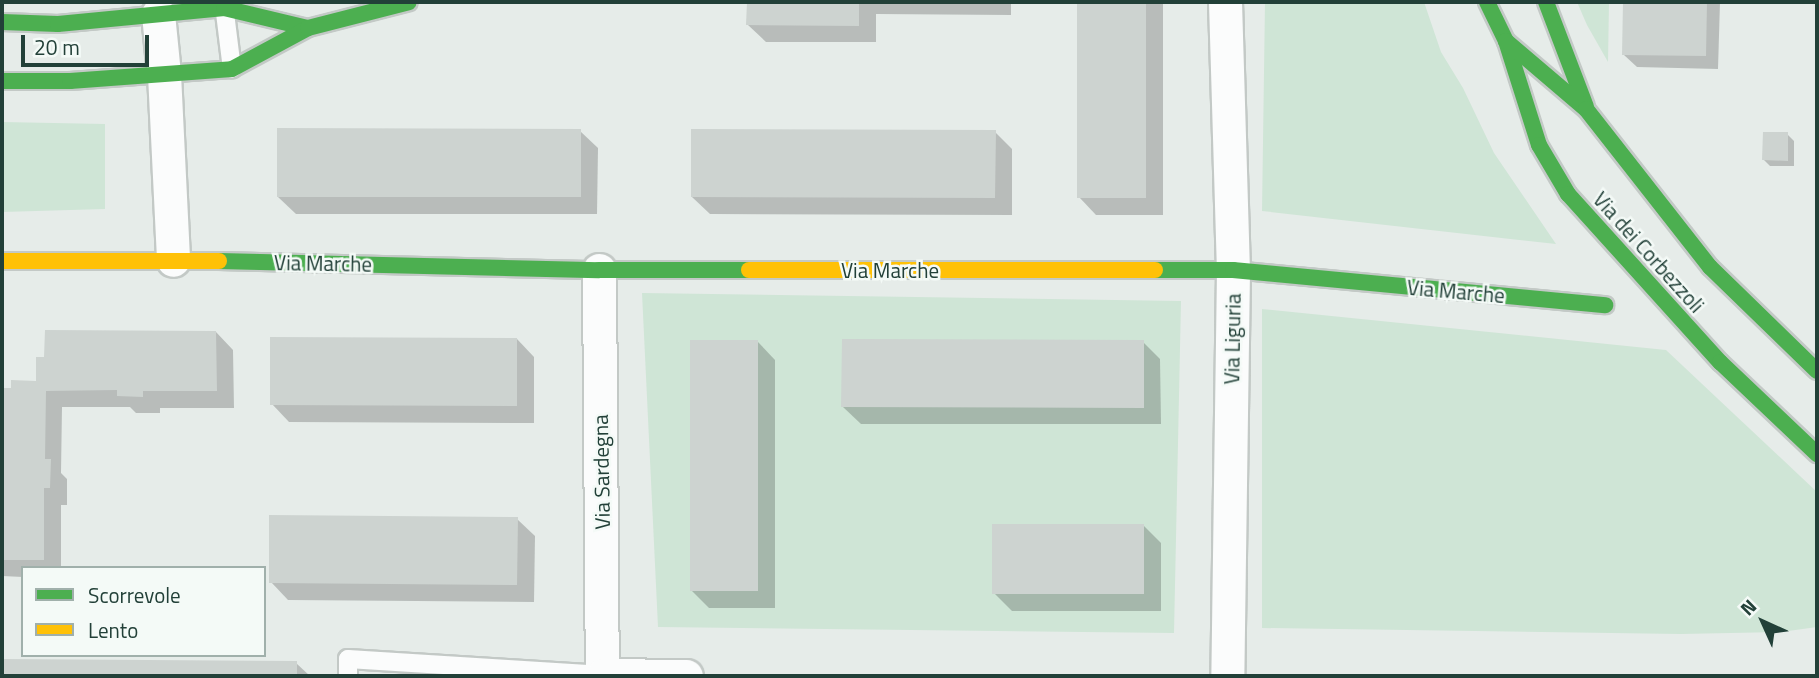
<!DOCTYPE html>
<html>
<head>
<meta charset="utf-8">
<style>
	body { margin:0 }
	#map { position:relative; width:1819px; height:678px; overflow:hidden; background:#e6ece9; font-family:"Titillium Web",sans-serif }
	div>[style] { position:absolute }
	.green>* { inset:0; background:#cfe5d6 }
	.shadow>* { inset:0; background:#0003 }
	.building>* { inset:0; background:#cdd3d0 }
	.roads { filter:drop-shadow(2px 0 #c3c9c6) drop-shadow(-2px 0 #c3c9c6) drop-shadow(0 2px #c3c9c6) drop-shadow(0 -2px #c3c9c6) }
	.lane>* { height:18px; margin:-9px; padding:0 9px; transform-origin:9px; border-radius:9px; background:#fbfcfc }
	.street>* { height:33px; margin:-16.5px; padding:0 16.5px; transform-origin:16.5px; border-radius:16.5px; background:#fbfcfc }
	.fast>* { height:16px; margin:-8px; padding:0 8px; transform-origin:8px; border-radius:8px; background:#4caf50 }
	.slow>* { height:16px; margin:-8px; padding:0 8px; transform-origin:8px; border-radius:8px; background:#ffc107 }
	span { translate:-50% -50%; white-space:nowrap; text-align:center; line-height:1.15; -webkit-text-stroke:5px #f4faf7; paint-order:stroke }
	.street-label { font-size:21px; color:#224038 }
	.frame { position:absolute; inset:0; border:4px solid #224038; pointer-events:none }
	.legend { position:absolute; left:21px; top:566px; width:245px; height:91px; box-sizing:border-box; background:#f4faf7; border:2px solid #a0b0ab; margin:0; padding:9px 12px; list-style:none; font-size:21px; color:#224038 }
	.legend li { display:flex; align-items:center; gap:14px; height:35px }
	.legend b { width:35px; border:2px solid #a0b0ab }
	.north { position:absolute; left:1728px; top:587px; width:70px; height:70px; -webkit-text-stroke:5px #f4faf7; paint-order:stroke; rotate:315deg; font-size:19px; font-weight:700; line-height:28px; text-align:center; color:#224038 }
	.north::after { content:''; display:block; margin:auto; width:24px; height:32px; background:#224038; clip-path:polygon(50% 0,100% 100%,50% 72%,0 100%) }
	.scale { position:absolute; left:21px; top:35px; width:128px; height:32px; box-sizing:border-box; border:4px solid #224038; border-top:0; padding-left:9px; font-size:21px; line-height:24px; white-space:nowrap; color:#224038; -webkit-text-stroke:5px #f4faf7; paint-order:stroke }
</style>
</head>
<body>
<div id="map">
	<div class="green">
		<i style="clip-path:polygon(1265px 2px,1424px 2px,1441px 52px,1463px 88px,1494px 153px,1556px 244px,1262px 211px)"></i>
		<i style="clip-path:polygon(1577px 2px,1609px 2px,1608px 62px,1587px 25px)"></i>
		<i style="clip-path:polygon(2px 122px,105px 124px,105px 209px,2px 212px)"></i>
		<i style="clip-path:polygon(642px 293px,1181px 301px,1174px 633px,658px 627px)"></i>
		<i style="clip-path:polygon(1262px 309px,1666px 350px,1817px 492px,1817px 627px,1781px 632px,1681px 634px,1262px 628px)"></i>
	</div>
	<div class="shadow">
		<i style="clip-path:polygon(748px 2px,1011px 2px,1011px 15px,876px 14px,876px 42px,766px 42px,748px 25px)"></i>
		<i style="clip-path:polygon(1079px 2px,1163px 2px,1163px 215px,1096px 215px,1079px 197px)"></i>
		<i style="clip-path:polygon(1625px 2px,1720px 2px,1718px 69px,1637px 67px,1624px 55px)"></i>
		<i style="clip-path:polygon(580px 131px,598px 148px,597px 214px,296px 214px,278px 197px)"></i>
		<i style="clip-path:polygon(995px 132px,1012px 149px,1012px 215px,710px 214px,692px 197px)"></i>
		<i style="clip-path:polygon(1787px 134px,1794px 141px,1794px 166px,1770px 166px,1763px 159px)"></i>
		<i style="clip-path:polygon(216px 332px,233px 350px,234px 408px,160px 408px,160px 413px,136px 413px,130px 407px,62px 407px,61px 473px,67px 479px,67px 505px,61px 505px,61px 568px,23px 568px,23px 577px,2px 576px,2px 390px,13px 390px)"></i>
		<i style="clip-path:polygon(517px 339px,534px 357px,534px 423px,289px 422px,272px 404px)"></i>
		<i style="clip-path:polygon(758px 342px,775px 360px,775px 608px,709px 608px,691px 590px)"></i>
		<i style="clip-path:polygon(1143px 342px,1160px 359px,1161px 424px,861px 424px,843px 407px)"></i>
		<i style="clip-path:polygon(517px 519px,535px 536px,534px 602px,288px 600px,271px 582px)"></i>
		<i style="clip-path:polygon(1144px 526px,1161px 543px,1161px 611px,1012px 611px,994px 593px)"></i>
		<i style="clip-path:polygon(2px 660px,296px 663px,310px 676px,2px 676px)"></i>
	</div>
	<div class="building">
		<i style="clip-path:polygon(747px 2px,859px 2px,859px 26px,746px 25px)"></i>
		<i style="clip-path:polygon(1077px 2px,1146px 2px,1146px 198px,1077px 198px)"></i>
		<i style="clip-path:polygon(1623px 2px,1707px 2px,1706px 56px,1622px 55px)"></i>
		<i style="clip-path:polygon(277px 128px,581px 129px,581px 197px,277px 197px)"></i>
		<i style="clip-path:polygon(691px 129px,996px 130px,995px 198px,691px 197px)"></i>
		<i style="clip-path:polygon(1763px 132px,1788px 132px,1788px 161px,1762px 160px)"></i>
		<i style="clip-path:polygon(45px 330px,216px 331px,217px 391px,143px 391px,143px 397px,117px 396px,117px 390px,46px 391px,45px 459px,51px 459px,50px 488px,44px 488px,44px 560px,2px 560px,2px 388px,11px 388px,11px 380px,36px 381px,36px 357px,44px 357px)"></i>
		<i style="clip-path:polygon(270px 337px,517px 338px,517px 406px,270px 405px)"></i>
		<i style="clip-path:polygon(842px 339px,1144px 340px,1144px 408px,841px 407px)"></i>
		<i style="clip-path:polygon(690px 340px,758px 340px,758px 591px,690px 591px)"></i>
		<i style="clip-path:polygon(269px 515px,518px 517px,517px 585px,269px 583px)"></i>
		<i style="clip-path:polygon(992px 524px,1144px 524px,1144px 594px,992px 594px)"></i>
		<i style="clip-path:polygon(2px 659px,297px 661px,297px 676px,2px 676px)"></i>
	</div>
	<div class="roads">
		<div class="lane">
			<i style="left:224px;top:5px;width:64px;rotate:82.9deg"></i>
			<i style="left:348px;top:676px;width:17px;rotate:-90deg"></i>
			<i style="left:348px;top:659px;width:256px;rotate:3.6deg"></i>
		</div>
		<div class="street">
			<i style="left:1225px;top:2px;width:268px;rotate:88.3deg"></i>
			<i style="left:1233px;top:270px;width:406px;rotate:90.8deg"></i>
			<i style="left:158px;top:14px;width:60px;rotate:84.3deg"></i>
			<i style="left:164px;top:74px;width:186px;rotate:87.2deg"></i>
			<i style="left:599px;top:270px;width:406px;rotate:89.6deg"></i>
			<i style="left:603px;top:675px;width:83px;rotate:0.7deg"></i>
		</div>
		<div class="fast">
			<i style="left:1487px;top:2px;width:43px;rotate:64deg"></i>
			<i style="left:1506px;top:41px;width:109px;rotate:72.4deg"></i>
			<i style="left:1539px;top:145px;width:57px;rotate:59.4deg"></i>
			<i style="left:1568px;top:194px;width:227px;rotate:47.9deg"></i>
			<i style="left:1720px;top:362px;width:134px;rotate:43.5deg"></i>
			<i style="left:1546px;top:2px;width:112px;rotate:69.1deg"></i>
			<i style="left:2px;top:22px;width:56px;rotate:2deg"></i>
			<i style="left:58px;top:24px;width:167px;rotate:-5.5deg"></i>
			<i style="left:224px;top:8px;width:86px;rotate:13.4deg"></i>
			<i style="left:1506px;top:41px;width:105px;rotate:40.4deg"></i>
			<i style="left:1586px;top:109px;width:201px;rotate:51.9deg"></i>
			<i style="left:1710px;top:267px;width:149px;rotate:44.2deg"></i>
			<i style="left:2px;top:81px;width:68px"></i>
			<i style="left:70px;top:81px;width:162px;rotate:-4.2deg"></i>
			<i style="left:232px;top:69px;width:86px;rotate:-28.3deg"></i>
			<i style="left:308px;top:28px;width:104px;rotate:-14.4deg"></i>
			<i style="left:219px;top:261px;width:380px;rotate:1.4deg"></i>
			<i style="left:599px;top:270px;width:150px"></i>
			<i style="left:1155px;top:270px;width:78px"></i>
			<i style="left:1233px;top:270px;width:374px;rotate:5.4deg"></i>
		</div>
		<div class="slow">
			<i style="left:2px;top:261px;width:217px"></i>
			<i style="left:749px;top:270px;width:406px"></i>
		</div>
	</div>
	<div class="street-label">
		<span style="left:1649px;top:252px;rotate:48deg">Via dei Corbezzoli</span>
		<span style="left:323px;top:263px;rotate:1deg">Via Marche</span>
		<span style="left:890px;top:270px">Via Marche</span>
		<span style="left:1456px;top:291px;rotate:5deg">Via Marche</span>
		<span style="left:1232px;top:339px;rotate:-89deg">Via Liguria</span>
		<span style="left:601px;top:472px;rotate:-91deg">Via Sardegna</span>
	</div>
	<div class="frame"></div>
	<ul class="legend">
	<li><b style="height:9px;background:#4caf50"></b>Scorrevole</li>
	<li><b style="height:9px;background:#ffc107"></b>Lento</li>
	</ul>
	<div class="north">N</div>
	<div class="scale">20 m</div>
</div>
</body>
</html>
